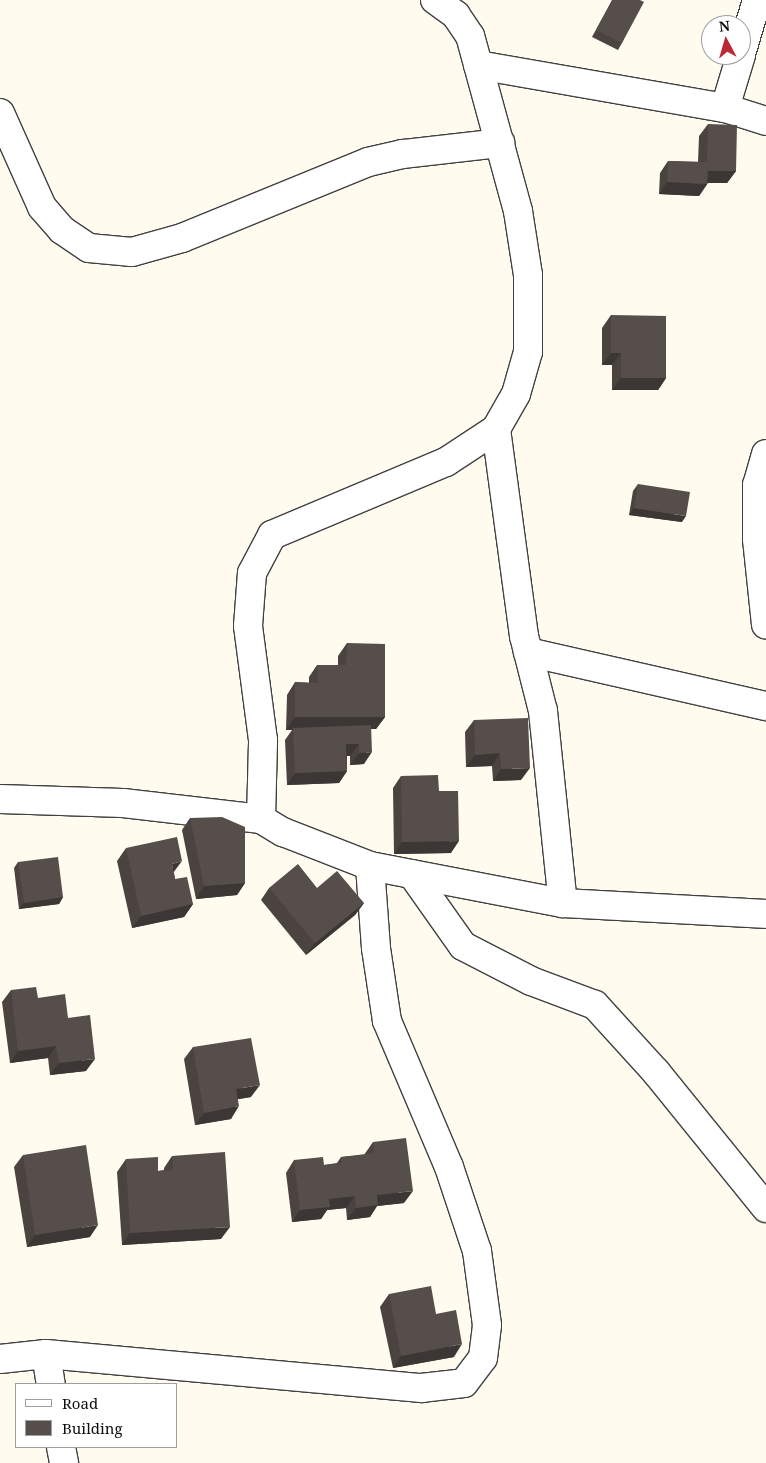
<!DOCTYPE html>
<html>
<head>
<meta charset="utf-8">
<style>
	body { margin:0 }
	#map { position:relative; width:766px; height:1463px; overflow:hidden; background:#fffbef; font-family:"Noto Serif",serif }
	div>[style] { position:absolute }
	.roads { filter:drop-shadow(1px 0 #414141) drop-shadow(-1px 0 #414141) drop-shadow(0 1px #414141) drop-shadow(0 -1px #414141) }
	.minor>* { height:28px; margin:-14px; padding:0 14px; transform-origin:14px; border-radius:14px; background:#fff }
	.wall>* { inset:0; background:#4a4340 }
	.shaded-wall>* { inset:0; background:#3c3734 }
	.building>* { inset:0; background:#564e4a }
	span { translate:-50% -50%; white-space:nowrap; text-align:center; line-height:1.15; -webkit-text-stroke:5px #fff; paint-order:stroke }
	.legend { position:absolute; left:15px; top:1383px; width:162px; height:65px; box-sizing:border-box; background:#fff; border:1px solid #9f9f9f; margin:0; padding:6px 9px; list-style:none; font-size:15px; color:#0e0e0e }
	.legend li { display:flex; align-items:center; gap:10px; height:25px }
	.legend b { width:25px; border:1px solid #9f9f9f }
	.north { position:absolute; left:701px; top:15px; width:50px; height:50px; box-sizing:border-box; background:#fff; border:1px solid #9f9f9f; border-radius:50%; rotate:354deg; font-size:14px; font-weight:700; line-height:20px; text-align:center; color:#0e0e0e }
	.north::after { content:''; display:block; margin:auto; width:18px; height:22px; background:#ba2934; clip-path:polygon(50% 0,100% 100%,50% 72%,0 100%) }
</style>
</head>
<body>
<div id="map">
	<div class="roads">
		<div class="minor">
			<i style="left:741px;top:54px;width:56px;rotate:-73.5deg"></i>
			<i style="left:478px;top:65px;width:251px;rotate:9.9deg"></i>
			<i style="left:725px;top:108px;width:43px;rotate:17.6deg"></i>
			<i style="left:725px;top:108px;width:55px;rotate:-73.2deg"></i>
			<i style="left:0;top:113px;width:103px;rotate:65.9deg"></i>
			<i style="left:42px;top:207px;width:30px;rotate:49deg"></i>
			<i style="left:62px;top:230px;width:32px;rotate:34deg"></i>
			<i style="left:89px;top:248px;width:43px;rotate:5.3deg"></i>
			<i style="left:132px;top:252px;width:52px;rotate:-15.6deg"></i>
			<i style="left:182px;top:238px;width:201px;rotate:-22.2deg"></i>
			<i style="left:368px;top:162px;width:36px;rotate:-13deg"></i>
			<i style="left:403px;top:154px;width:98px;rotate:-6.5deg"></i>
			<i style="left:496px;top:429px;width:209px;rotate:82.3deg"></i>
			<i style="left:524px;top:636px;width:77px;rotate:75.8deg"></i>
			<i style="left:543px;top:711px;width:193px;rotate:84.1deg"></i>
			<i style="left:766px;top:454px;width:32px;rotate:106deg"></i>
			<i style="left:757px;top:485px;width:54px;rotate:90deg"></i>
			<i style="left:757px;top:539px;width:86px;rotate:84deg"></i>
			<i style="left:528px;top:652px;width:244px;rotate:12.8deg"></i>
			<i style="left:0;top:799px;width:123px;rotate:1.9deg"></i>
			<i style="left:123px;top:803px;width:139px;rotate:6.6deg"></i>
			<i style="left:261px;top:819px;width:26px;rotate:31deg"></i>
			<i style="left:283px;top:832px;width:93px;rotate:21.3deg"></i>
			<i style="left:370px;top:866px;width:197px;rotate:10.9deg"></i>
			<i style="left:563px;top:903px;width:203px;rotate:3.1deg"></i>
			<i style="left:261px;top:819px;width:79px;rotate:-88.5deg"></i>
			<i style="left:263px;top:740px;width:115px;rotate:-97.5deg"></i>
			<i style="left:248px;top:626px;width:53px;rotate:-85.7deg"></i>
			<i style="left:252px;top:573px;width:43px;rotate:-62.2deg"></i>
			<i style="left:272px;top:535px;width:189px;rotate:-22.8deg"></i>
			<i style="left:446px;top:462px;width:60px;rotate:-33.4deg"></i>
			<i style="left:496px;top:429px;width:40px;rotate:-60.3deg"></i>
			<i style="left:516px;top:394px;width:44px;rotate:-74.1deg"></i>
			<i style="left:528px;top:352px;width:77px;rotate:-90deg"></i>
			<i style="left:528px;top:275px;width:65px;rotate:-98.9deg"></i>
			<i style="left:518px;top:211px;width:181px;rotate:-105.3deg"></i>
			<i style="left:470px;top:36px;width:25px;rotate:-124deg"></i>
			<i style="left:456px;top:15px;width:26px;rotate:-144deg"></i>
			<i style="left:412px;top:874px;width:88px;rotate:54.7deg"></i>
			<i style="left:463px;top:946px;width:76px;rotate:27.2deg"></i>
			<i style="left:531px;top:981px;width:68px;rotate:20.6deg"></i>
			<i style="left:595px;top:1005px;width:91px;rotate:47.7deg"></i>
			<i style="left:656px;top:1072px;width:175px;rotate:51deg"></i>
			<i style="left:46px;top:1354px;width:30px;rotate:81deg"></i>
			<i style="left:0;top:1359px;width:46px;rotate:-6.2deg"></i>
			<i style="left:46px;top:1354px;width:377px;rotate:5.2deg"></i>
			<i style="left:421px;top:1388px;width:43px;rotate:-6.6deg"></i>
			<i style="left:464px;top:1383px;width:31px;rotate:-53deg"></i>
			<i style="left:483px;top:1358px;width:33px;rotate:-83deg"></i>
			<i style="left:487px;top:1325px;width:75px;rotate:-97.7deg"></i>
			<i style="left:477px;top:1251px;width:89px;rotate:-108.4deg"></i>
			<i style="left:449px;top:1167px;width:159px;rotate:-113deg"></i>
			<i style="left:387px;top:1021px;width:74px;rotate:-98.6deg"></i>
			<i style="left:376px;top:948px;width:82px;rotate:-94.2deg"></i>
			<i style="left:61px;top:1447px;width:16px;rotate:79deg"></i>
		</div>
	</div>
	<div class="wall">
		<i style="clip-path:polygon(612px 0,640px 0,622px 43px,618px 50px,592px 37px)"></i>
		<i style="clip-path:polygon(708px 124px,736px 171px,727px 183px,708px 183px,699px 196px,659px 194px,660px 173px,668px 161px,698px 162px,699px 136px)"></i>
		<i style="clip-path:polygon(611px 315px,666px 378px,658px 390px,612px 390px,612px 365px,602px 365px,602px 328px)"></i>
		<i style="clip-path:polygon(638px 484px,682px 522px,629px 515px,633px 491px)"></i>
		<i style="clip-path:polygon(347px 643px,385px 717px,376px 729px,371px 729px,364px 764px,350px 765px,350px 756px,347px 756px,347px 771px,339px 783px,287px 785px,285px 740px,292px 730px,286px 730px,287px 695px,295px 682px,309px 683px,309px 677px,317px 665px,338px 665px,338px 656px)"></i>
		<i style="clip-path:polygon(474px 720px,521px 780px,493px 781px,492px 766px,466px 767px,465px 732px)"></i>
		<i style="clip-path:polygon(401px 776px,439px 791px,451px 853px,394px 854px,393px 788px)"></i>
		<i style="clip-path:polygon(190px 818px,245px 883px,237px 895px,196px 899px,182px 830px)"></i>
		<i style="clip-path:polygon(126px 848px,174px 873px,175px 879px,193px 904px,184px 917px,132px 928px,117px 861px)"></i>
		<i style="clip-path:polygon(18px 862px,63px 897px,59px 904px,19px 909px,14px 868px)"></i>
		<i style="clip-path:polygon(269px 888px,317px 888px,364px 903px,355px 915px,306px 955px,261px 900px)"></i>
		<i style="clip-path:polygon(11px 990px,38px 998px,68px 1018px,86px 1071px,50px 1075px,48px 1058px,10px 1063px,2px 1002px)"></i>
		<i style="clip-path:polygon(193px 1047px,251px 1097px,238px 1099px,231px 1119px,195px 1125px,184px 1059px)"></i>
		<i style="clip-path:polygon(373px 1142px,404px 1203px,377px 1206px,370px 1217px,347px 1220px,346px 1208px,327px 1210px,321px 1219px,292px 1222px,286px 1173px,294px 1160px,324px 1165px,337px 1163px,341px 1157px,364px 1155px)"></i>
		<i style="clip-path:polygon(23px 1155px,90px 1237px,27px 1247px,14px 1167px)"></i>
		<i style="clip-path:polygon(172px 1156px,221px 1239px,122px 1245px,117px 1172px,126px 1159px,158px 1171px,164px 1170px,164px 1168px)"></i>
		<i style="clip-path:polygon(389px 1294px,436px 1314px,454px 1357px,393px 1368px,380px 1307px)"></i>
	</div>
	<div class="shaded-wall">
		<i style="clip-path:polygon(708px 171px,736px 171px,727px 183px,700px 183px)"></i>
		<i style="clip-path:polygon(667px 182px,707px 184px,699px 196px,659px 194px)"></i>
		<i style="clip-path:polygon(611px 353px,621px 353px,612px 365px,602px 365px)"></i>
		<i style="clip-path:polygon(621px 378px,666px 378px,658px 390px,612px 390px)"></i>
		<i style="clip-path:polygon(634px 508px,686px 516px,682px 522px,629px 515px)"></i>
		<i style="clip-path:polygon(295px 717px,385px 717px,376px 729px,293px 730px,293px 728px,292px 730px,286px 730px)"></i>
		<i style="clip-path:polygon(346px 744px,359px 744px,350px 756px,337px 756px)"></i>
		<i style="clip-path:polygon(372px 752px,364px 764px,350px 765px,359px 753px)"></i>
		<i style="clip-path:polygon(500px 753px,492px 766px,466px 767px,475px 755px)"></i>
		<i style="clip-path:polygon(530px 768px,521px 780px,493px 781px,501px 769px)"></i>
		<i style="clip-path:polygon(347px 771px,339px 783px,287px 785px,295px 773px)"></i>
		<i style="clip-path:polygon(459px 841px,451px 853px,394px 854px,402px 842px)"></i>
		<i style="clip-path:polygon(182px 861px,173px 873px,172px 864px)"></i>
		<i style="clip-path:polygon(245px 883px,237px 895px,196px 899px,204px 886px)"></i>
		<i style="clip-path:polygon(63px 897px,59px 904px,19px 909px,24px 903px)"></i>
		<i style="clip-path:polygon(364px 903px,355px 915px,306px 955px,315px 943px)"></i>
		<i style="clip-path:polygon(193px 904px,184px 917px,132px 928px,141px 916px)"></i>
		<i style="clip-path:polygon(56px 1046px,48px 1058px,10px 1063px,18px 1051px)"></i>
		<i style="clip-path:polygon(95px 1059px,86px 1071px,50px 1075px,59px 1063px)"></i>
		<i style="clip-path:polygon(260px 1085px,251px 1097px,228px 1101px,236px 1089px)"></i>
		<i style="clip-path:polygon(239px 1106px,231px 1119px,195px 1125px,204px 1113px)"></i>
		<i style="clip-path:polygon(413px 1191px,404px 1203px,377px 1206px,370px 1217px,347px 1220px,356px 1208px,377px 1195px)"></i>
		<i style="clip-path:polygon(355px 1196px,346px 1208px,327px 1210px,321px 1219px,292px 1222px,300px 1210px,329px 1199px)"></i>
		<i style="clip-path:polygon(98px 1225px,90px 1237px,27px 1247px,35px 1235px)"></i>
		<i style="clip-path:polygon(230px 1227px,221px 1239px,122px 1245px,130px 1233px)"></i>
		<i style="clip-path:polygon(462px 1344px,454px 1357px,393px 1368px,401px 1356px)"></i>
	</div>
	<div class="building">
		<i style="clip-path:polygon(613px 0,640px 0,644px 2px,622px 43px,596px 30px)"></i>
		<i style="clip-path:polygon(708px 124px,737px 125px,736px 171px,708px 171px,707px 184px,667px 182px,668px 161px,707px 162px)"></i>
		<i style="clip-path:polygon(611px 315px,666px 316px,666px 378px,621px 378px,621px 353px,611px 353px)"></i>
		<i style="clip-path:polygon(638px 484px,690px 492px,686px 516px,634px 508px)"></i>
		<i style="clip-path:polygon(347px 643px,385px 644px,385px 717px,295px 717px,295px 682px,318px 683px,317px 665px,346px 665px)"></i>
		<i style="clip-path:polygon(528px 718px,530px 768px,501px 769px,500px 753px,475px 755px,474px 720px)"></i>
		<i style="clip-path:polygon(371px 725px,372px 752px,359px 753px,359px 744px,346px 744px,347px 771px,295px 773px,293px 728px)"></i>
		<i style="clip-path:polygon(438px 775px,439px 791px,458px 791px,459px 841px,402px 842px,401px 776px)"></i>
		<i style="clip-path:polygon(222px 817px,245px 827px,245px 883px,204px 886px,190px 818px)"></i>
		<i style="clip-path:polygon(177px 837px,182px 861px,172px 864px,175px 879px,187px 877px,193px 904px,141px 916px,126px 848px)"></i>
		<i style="clip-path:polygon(58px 857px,63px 897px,24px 903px,18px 862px)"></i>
		<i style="clip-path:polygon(298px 864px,317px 888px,337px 871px,364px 903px,315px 943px,269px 888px)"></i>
		<i style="clip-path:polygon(36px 987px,38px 998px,65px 994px,68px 1018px,90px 1015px,95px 1059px,59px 1063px,56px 1046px,18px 1051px,11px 990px)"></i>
		<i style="clip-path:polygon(251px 1038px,260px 1085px,236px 1089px,239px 1106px,204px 1113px,193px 1047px)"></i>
		<i style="clip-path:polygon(406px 1138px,413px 1191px,377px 1195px,378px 1205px,356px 1208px,355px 1196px,329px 1199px,330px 1207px,300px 1210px,294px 1160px,323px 1157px,324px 1165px,342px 1163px,341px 1157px,374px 1153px,373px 1142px)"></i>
		<i style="clip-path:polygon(86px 1145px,98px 1225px,35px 1235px,23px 1155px)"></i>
		<i style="clip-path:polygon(225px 1152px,230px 1227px,130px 1233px,126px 1159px,158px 1157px,158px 1171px,173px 1170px,172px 1156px)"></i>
		<i style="clip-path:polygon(431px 1286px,436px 1314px,456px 1310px,462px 1344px,401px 1356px,389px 1294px)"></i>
	</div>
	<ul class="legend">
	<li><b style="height:6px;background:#fff"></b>Road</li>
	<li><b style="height:14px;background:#564e4a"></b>Building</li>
	</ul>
	<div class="north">N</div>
</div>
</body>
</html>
